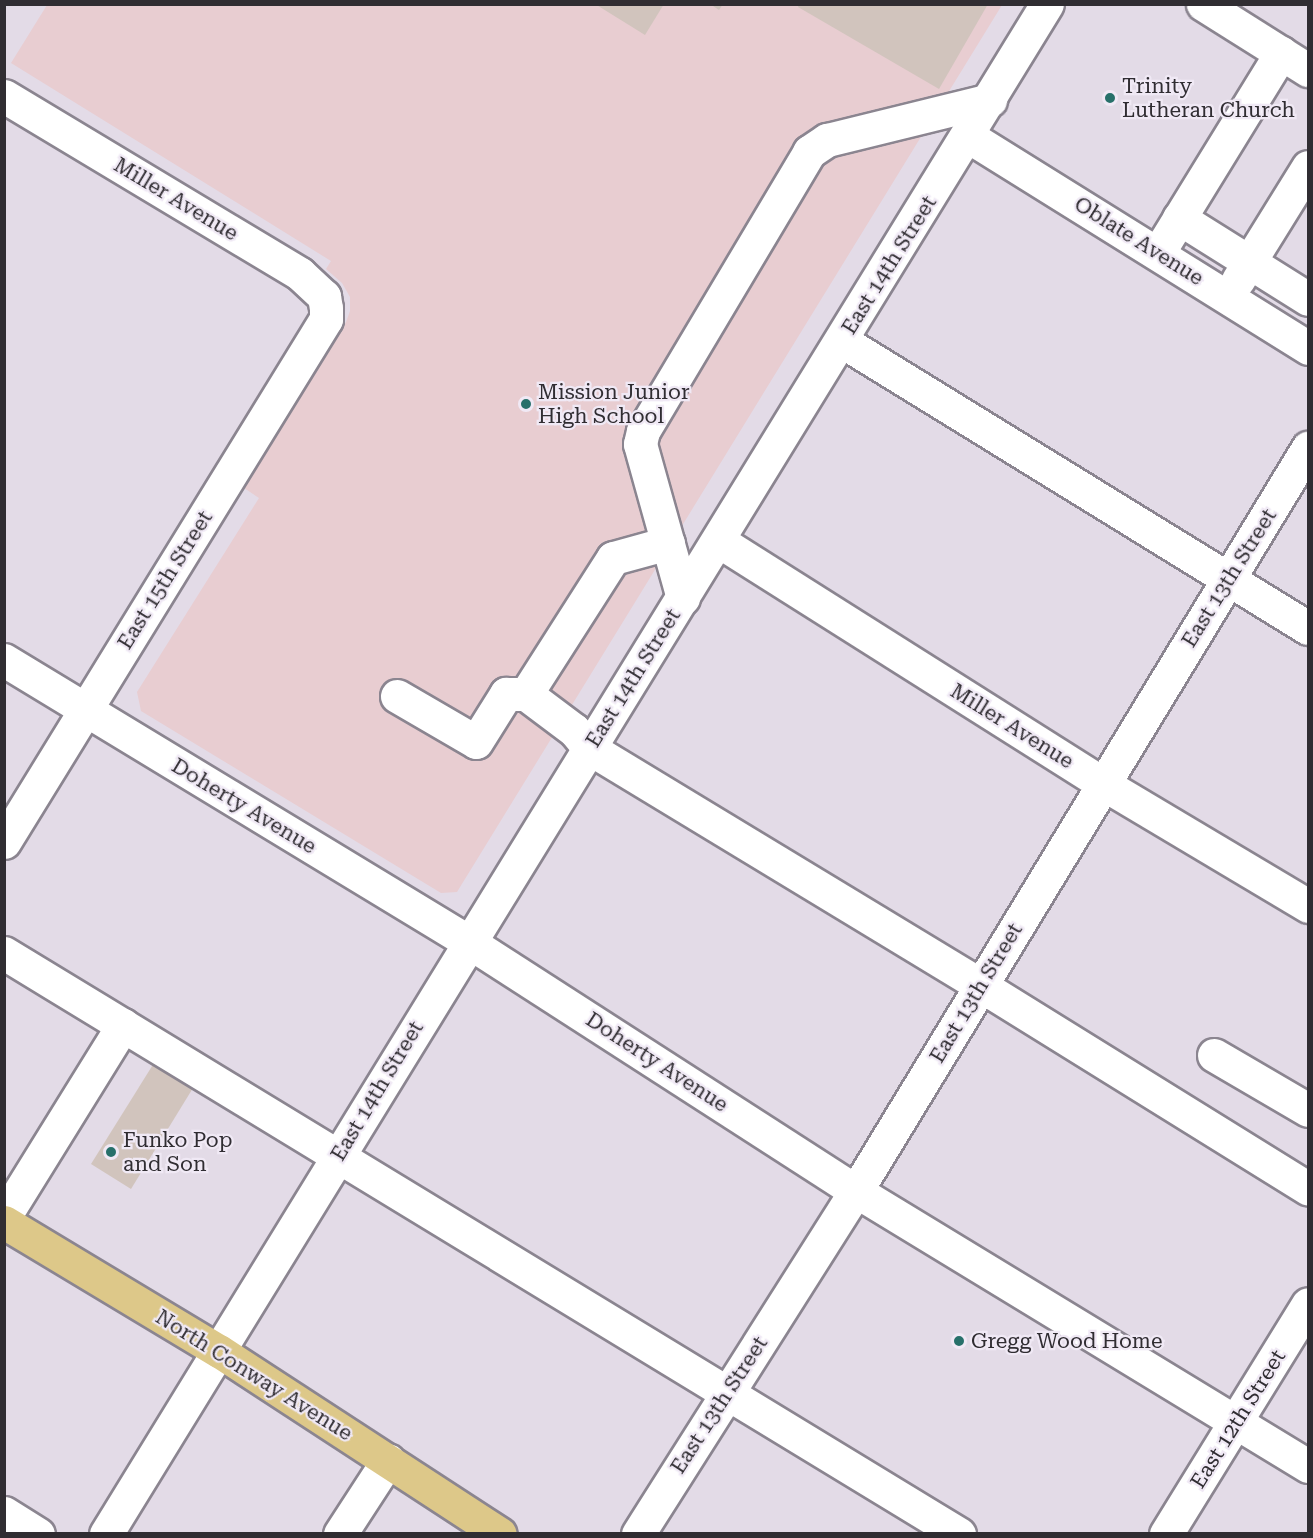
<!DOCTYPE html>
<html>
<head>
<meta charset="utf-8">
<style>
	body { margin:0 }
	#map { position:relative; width:1313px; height:1538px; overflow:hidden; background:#e3dbe7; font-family:"Roboto Serif",serif }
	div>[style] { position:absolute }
	.education>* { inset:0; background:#e8cdd1 }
	.building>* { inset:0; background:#d1c4bd }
	.roads { filter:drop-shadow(2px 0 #8b8590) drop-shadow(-2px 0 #8b8590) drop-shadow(0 2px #8b8590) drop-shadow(0 -2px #8b8590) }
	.minor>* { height:33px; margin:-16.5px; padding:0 16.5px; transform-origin:16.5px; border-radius:16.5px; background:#fff }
	.major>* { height:33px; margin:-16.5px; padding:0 16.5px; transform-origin:16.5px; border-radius:16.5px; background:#ddc889 }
	.dots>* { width:16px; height:16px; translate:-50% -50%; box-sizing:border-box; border:3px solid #f0e9f5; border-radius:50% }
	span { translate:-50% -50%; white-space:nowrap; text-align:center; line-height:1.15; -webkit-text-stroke:4.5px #f0e9f5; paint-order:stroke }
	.poi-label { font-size:21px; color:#302d32 }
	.left { translate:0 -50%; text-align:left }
	.street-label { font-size:21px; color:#302d32 }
	.frame { position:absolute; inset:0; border:6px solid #302d32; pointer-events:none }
</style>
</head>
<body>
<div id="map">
	<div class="education">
		<i style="clip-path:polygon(47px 5px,1002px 5px,457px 892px,441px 893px,141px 711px,137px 692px,259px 498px,244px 488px,346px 322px,350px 311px,350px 297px,342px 283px,326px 269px,331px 261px,11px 63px)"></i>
	</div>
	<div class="building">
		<i style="clip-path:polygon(595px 4px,664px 4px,645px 35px)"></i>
		<i style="clip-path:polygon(710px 4px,723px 4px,719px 10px)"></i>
		<i style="clip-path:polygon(799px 4px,988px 4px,939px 89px,798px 7px)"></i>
		<i style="clip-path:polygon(154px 1063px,193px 1088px,131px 1189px,91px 1164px)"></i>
	</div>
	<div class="roads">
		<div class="minor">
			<i style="left:1203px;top:4px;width:124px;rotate:32.2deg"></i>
			<i style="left:4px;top:96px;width:345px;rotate:31deg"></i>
			<i style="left:300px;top:274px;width:33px;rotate:43deg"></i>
			<i style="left:324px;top:296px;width:12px;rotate:81deg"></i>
			<i style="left:326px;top:308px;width:11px;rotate:90deg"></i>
			<i style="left:326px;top:319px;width:614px;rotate:121.62deg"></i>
			<i style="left:968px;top:136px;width:401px;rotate:31.9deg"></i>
			<i style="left:1179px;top:218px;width:152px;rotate:32.1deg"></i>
			<i style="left:1158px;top:253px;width:235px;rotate:-58.4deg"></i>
			<i style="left:1238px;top:280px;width:133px;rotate:-58.2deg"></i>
			<i style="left:842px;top:341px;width:547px;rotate:31.63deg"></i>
			<i style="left:719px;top:541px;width:453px;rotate:32.3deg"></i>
			<i style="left:1102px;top:783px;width:240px;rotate:30.8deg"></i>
			<i style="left:668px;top:543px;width:57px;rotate:164.7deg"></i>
			<i style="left:613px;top:558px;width:161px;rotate:122.6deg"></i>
			<i style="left:526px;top:694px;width:60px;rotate:36.9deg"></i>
			<i style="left:574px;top:730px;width:23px;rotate:50deg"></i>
			<i style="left:589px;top:748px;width:457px;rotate:31.2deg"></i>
			<i style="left:980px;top:985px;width:386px;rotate:31.8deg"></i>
			<i style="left:683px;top:598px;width:160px;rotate:-105.6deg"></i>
			<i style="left:640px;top:444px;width:13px;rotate:-77deg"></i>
			<i style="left:643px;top:431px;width:325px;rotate:-59.2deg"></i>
			<i style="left:809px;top:152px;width:22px;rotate:-34deg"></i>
			<i style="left:827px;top:140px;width:168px;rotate:-13.8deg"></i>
			<i style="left:4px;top:660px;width:544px;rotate:31.23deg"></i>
			<i style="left:469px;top:942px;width:460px;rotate:32.8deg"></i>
			<i style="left:856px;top:1191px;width:529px;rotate:31.32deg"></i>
			<i style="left:397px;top:696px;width:91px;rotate:30.2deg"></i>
			<i style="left:476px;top:742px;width:57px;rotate:-58deg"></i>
			<i style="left:506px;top:694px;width:20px"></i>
			<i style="left:4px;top:953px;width:1118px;rotate:31.32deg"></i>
			<i style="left:1214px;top:1055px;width:109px;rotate:30.3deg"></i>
			<i style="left:4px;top:1217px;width:226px;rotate:-58.2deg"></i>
			<i style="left:4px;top:1513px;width:40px;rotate:32deg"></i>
			<i style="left:106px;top:1534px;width:1796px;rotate:-58.41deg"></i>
			<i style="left:340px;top:1534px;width:88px;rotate:-57deg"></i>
			<i style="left:638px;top:1534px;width:406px;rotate:-57.6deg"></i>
			<i style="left:856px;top:1191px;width:870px;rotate:-58.69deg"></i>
			<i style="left:1166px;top:1534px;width:270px;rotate:-58.3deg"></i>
		</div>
		<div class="major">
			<i style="left:4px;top:1222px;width:251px;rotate:31deg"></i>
			<i style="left:219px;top:1351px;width:335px;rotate:33.1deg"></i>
		</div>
	</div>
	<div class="dots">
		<i style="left:1110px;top:98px;background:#27706a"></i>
		<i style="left:526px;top:404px;background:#27706a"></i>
		<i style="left:111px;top:1152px;background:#27706a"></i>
		<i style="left:959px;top:1341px;background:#27706a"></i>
	</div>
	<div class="poi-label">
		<span class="left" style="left:1122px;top:98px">Trinity<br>Lutheran Church</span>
		<span class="left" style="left:538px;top:404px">Mission Junior<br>High School</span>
		<span class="left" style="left:123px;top:1152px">Funko Pop<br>and Son</span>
		<span class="left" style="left:971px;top:1341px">Gregg Wood Home</span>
	</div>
	<div class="street-label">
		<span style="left:176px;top:199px;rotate:31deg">Miller Avenue</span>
		<span style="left:1139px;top:241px;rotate:32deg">Oblate Avenue</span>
		<span style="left:889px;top:265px;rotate:-58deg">East 14th Street</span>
		<span style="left:1229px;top:578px;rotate:-58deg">East 13th Street</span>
		<span style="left:165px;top:580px;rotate:-58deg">East 15th Street</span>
		<span style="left:633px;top:678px;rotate:-58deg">East 14th Street</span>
		<span style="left:1012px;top:726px;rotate:32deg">Miller Avenue</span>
		<span style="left:244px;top:806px;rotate:31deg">Doherty Avenue</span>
		<span style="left:976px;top:993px;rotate:-59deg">East 13th Street</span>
		<span style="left:657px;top:1062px;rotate:33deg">Doherty Avenue</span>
		<span style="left:377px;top:1091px;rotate:-59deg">East 14th Street</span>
		<span style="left:254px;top:1375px;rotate:32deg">North Conway Avenue</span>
		<span style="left:719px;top:1405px;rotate:-57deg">East 13th Street</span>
		<span style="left:1238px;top:1419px;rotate:-58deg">East 12th Street</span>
	</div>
	<div class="frame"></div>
</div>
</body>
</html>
